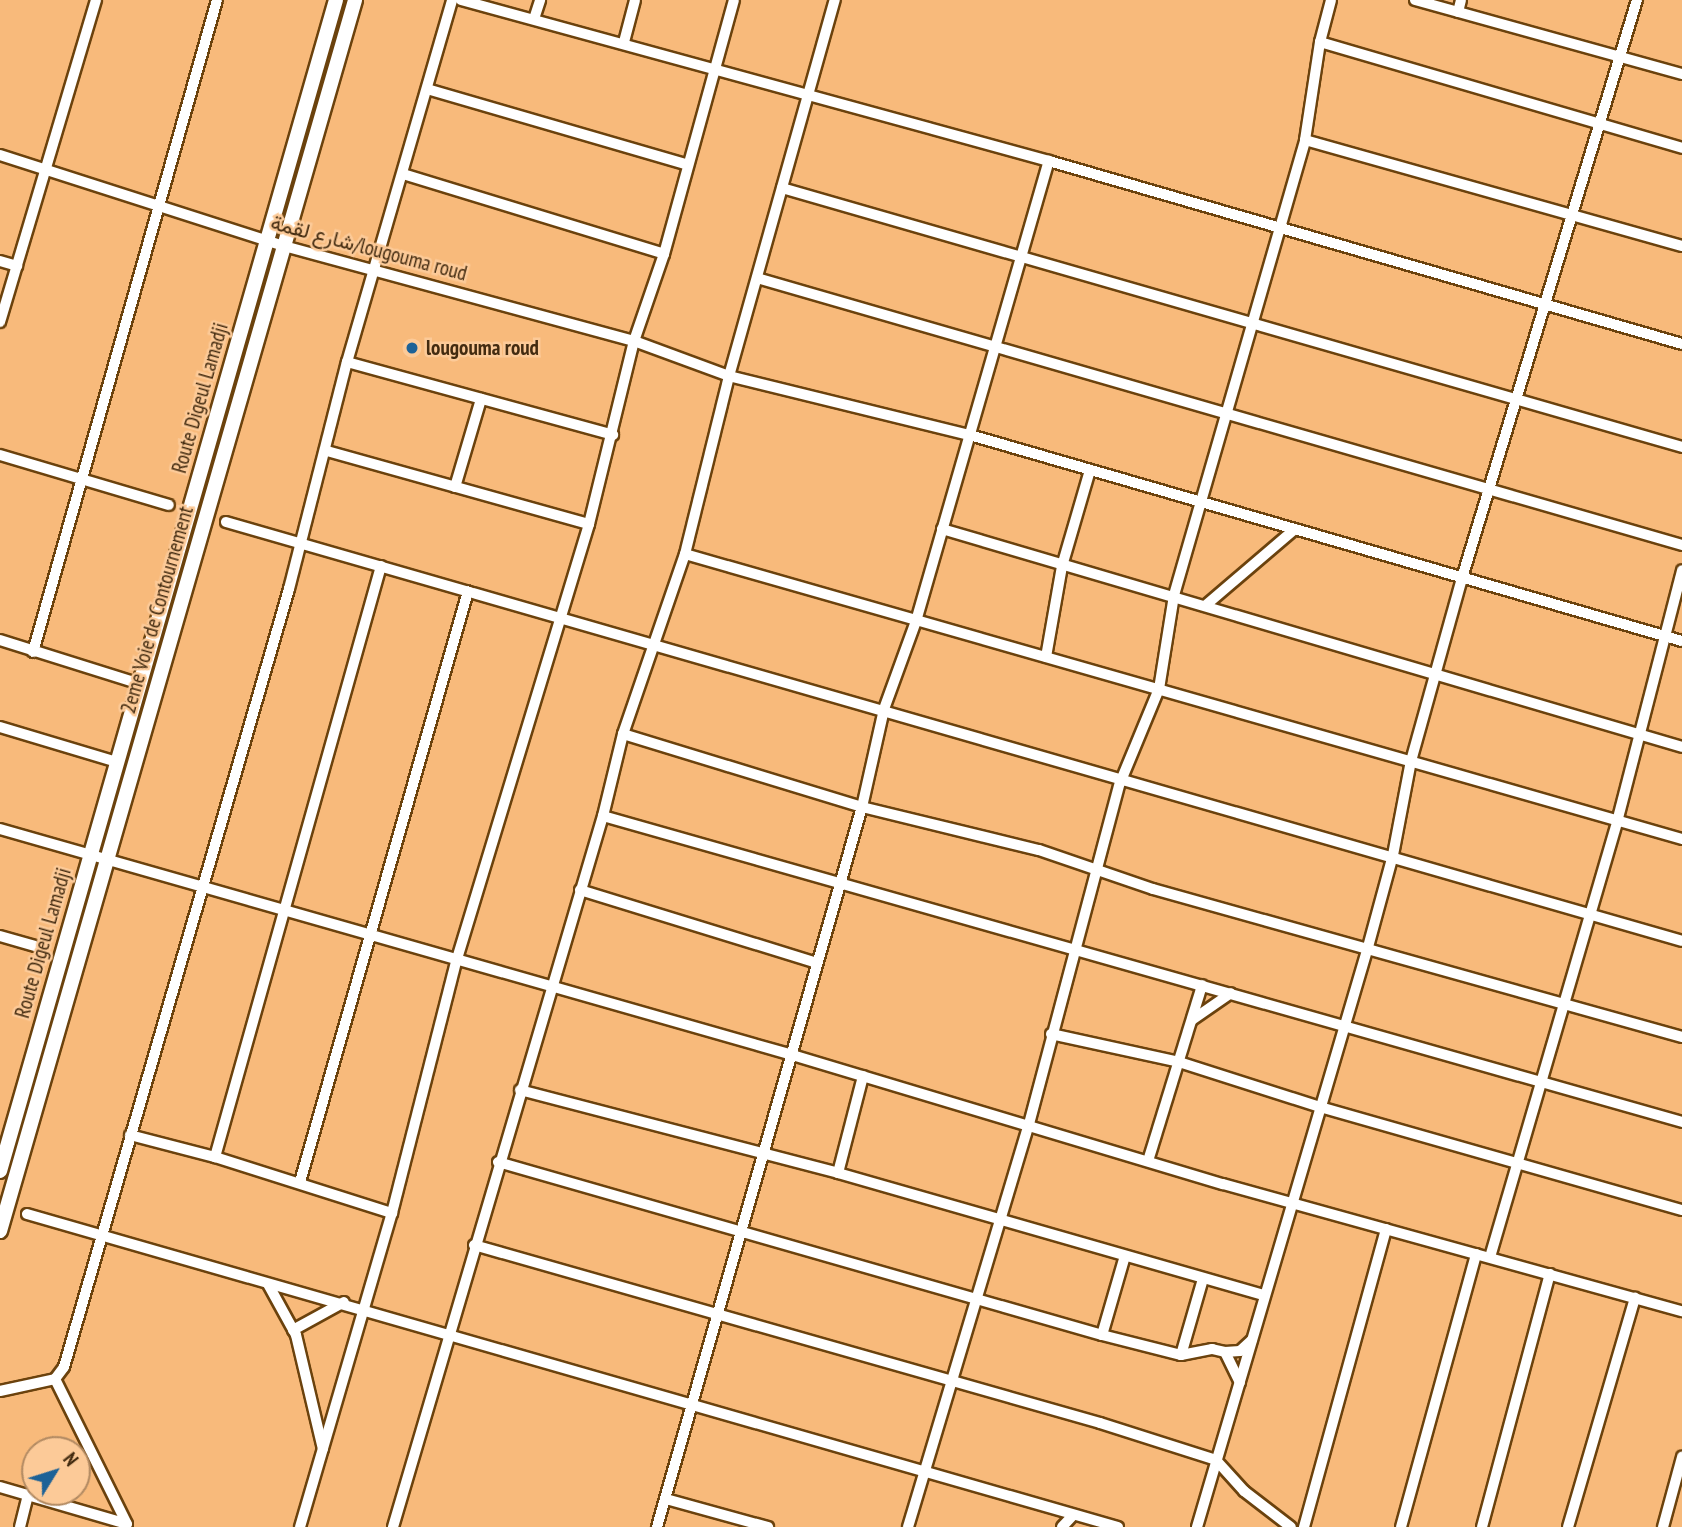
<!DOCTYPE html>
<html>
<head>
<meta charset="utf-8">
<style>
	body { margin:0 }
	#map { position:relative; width:1682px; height:1527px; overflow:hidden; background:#f8ba7b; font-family:"PT Sans Narrow",Vazirmatn,sans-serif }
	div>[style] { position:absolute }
	.roads { filter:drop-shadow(2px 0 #6b420d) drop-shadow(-2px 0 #6b420d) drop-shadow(0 2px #6b420d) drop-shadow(0 -2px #6b420d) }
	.minor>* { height:10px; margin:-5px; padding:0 5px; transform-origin:5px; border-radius:5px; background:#fff }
	.secondary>* { height:14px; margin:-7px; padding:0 7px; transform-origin:7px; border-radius:7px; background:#fff }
	.dots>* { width:19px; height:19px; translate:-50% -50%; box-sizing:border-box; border:4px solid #fcca98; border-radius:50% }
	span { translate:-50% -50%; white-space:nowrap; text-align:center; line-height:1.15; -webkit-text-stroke:5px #fcca98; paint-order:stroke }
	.street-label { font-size:21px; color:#432b10 }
	.poi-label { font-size:21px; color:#432b10; font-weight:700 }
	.left { translate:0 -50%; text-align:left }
	.north { position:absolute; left:21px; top:1436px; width:70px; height:70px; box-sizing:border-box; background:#fcca98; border:2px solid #b28a62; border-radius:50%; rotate:52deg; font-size:19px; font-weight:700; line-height:28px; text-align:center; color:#432b10 }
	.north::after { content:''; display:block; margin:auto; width:24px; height:32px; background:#1d6297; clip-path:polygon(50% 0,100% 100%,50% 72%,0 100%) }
</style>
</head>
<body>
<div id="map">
	<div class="roads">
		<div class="minor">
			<i style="left:461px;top:0;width:610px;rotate:15.31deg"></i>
			<i style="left:1049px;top:161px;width:659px;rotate:16.12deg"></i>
			<i style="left:1415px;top:0;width:277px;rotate:15.5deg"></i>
			<i style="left:1458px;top:12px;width:12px;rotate:-76deg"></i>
			<i style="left:534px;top:19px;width:20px;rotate:-72deg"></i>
			<i style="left:624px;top:42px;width:43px;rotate:-75.3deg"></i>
			<i style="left:1320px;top:42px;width:377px;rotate:16.3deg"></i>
			<i style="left:427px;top:89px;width:272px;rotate:16.2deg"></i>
			<i style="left:1305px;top:140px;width:392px;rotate:15.7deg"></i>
			<i style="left:0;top:155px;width:298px;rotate:17.8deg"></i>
			<i style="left:284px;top:246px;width:363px;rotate:15.2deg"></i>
			<i style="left:634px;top:341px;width:101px;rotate:20.2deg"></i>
			<i style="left:729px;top:376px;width:248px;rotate:13.8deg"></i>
			<i style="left:970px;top:435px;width:741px;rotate:16.14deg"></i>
			<i style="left:403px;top:174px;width:273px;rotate:17deg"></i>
			<i style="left:782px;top:188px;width:937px;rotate:16.05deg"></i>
			<i style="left:0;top:261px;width:18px;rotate:16deg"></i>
			<i style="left:757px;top:278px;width:963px;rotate:16.1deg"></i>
			<i style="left:0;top:322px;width:336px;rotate:-73.4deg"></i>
			<i style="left:347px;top:362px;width:276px;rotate:15.3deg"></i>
			<i style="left:327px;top:451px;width:272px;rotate:15.6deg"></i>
			<i style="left:0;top:455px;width:176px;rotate:16.5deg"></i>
			<i style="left:455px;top:487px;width:92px;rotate:-73.5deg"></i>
			<i style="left:226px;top:522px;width:1515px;rotate:16.05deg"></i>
			<i style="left:942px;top:529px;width:771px;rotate:16.41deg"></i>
			<i style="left:685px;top:554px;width:1037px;rotate:15.95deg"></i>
			<i style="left:381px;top:566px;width:614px;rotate:105.69deg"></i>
			<i style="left:215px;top:1157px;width:186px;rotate:17.6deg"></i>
			<i style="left:1206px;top:605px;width:117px;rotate:-40.5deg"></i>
			<i style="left:0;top:640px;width:147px;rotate:17.4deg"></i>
			<i style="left:33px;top:652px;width:677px;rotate:-74.24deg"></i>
			<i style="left:1046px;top:657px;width:92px;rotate:-80deg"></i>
			<i style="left:1062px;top:566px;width:100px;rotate:-73.7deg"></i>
			<i style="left:0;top:727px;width:122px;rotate:16.7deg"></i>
			<i style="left:623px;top:734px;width:250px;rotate:17deg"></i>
			<i style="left:862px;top:807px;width:182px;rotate:13.7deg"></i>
			<i style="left:1039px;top:850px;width:120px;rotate:18.9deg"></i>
			<i style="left:1153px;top:889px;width:549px;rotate:15.63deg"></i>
			<i style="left:603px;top:816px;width:1122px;rotate:15.83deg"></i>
			<i style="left:0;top:829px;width:820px;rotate:15.92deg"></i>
			<i style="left:789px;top:1054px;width:453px;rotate:16.7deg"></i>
			<i style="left:1223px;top:1184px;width:476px;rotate:15.5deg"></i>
			<i style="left:580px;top:890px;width:248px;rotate:17.1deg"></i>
			<i style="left:0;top:936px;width:36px;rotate:16deg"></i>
			<i style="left:1192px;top:1020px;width:47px;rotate:-34.7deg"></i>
			<i style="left:1051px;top:1034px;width:131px;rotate:12.3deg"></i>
			<i style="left:1179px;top:1062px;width:148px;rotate:17.7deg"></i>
			<i style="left:1320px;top:1107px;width:376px;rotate:15.9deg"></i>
			<i style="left:520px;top:1090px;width:329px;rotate:14.6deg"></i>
			<i style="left:838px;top:1173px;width:443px;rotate:16deg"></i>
			<i style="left:130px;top:1135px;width:88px;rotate:14.5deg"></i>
			<i style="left:1148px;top:1161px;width:184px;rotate:-72.9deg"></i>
			<i style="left:498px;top:1162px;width:628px;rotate:15.98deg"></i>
			<i style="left:1102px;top:1335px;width:81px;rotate:14.2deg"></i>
			<i style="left:1181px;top:1355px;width:32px;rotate:-11deg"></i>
			<i style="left:1212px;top:1349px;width:13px;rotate:13deg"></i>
			<i style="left:1225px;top:1352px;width:34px;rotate:64deg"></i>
			<i style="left:838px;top:1173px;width:100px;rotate:-75.5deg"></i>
			<i style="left:300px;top:1182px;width:614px;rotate:-74.13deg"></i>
			<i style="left:27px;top:1214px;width:1135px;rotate:16.01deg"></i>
			<i style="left:474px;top:1245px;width:651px;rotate:15.87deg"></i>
			<i style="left:1100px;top:1423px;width:122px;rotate:17.7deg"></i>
			<i style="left:1216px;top:1460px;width:42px;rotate:47.9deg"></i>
			<i style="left:1244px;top:1491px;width:59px;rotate:37.5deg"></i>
			<i style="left:1490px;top:1257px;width:453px;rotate:-73.7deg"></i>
			<i style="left:1617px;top:822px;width:260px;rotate:-75.5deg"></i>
			<i style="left:268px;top:1284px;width:58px;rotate:61.2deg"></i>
			<i style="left:296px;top:1335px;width:117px;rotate:76.7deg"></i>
			<i style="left:293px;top:1330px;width:58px;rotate:-28.8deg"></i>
			<i style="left:1102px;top:1335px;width:82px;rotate:-73.8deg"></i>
			<i style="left:1225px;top:1352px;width:15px;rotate:-4deg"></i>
			<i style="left:1240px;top:1351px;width:16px;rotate:-43deg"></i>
			<i style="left:1181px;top:1355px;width:79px;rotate:-73.9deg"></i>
			<i style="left:55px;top:1379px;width:162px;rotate:63.6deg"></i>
			<i style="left:0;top:1391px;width:56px;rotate:-12.3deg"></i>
			<i style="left:55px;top:1379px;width:15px;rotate:-53deg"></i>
			<i style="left:64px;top:1367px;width:810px;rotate:-73.87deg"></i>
			<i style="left:289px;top:589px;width:234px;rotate:-75.7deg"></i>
			<i style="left:347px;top:362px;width:377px;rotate:-73.8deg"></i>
			<i style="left:0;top:1487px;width:132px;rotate:16.2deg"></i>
			<i style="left:666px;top:1499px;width:106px;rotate:15.4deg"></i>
			<i style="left:20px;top:1527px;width:34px;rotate:-76deg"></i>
			<i style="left:300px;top:1527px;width:327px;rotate:-73.7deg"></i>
			<i style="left:392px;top:1213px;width:259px;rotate:-75.7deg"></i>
			<i style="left:456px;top:962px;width:458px;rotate:-73.1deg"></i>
			<i style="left:589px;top:524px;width:188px;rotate:-76.2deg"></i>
			<i style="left:634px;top:341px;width:92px;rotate:-71deg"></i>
			<i style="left:664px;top:254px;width:263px;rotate:-74.6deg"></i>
			<i style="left:393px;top:1527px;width:741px;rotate:-73.55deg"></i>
			<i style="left:603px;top:816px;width:84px;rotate:-76.3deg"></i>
			<i style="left:623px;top:734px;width:190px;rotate:-71deg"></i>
			<i style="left:685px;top:554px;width:183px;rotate:-76.1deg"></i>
			<i style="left:729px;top:376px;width:391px;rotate:-74.3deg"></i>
			<i style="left:657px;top:1527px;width:749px;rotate:-74.11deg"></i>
			<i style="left:862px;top:807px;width:100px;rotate:-77.3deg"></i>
			<i style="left:884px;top:709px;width:94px;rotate:-70deg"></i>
			<i style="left:916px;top:621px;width:479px;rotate:-73.9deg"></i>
			<i style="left:908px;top:1527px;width:421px;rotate:-73.3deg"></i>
			<i style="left:1029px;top:1124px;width:353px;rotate:-75.1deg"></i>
			<i style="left:1120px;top:783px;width:102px;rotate:-67.5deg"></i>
			<i style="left:1159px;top:689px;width:95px;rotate:-80.9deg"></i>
			<i style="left:1174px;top:595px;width:473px;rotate:-73.9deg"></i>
			<i style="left:1305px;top:140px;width:99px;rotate:-81.3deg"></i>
			<i style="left:1320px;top:42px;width:43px;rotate:-75.3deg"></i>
			<i style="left:1062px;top:1527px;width:16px;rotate:-47deg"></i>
			<i style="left:1197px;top:1527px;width:605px;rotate:-73.57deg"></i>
			<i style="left:1368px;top:947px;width:95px;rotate:-74.8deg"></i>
			<i style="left:1393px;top:855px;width:96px;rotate:-79.2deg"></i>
			<i style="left:1411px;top:761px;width:190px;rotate:-74.4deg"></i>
			<i style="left:1462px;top:578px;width:604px;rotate:-73.16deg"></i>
			<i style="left:1304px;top:1527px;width:309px;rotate:-74.6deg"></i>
			<i style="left:1401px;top:1527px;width:283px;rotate:-74.6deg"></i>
			<i style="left:1482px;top:1527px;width:262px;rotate:-75deg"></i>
			<i style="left:1568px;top:1527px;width:239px;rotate:-73.7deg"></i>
			<i style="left:1663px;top:1527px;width:73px;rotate:-74.8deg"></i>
		</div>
		<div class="secondary">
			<i style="left:0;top:1171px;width:1218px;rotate:-73.99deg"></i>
			<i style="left:0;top:1231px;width:1281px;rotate:-73.91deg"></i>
		</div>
	</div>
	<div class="dots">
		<i style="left:412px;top:348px;background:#1d6297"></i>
	</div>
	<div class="street-label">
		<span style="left:369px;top:248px;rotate:15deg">شارع لقمة/lougouma roud</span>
		<span style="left:200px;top:398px;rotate:-74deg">Route Digeul Lamadji</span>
		<span style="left:157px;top:610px;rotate:-74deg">2eme Voie de Contournement</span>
		<span style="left:43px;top:943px;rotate:-74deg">Route Digeul Lamadji</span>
	</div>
	<div class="poi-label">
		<span class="left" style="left:426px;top:348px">lougouma roud</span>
	</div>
	<div class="north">N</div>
</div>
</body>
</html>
